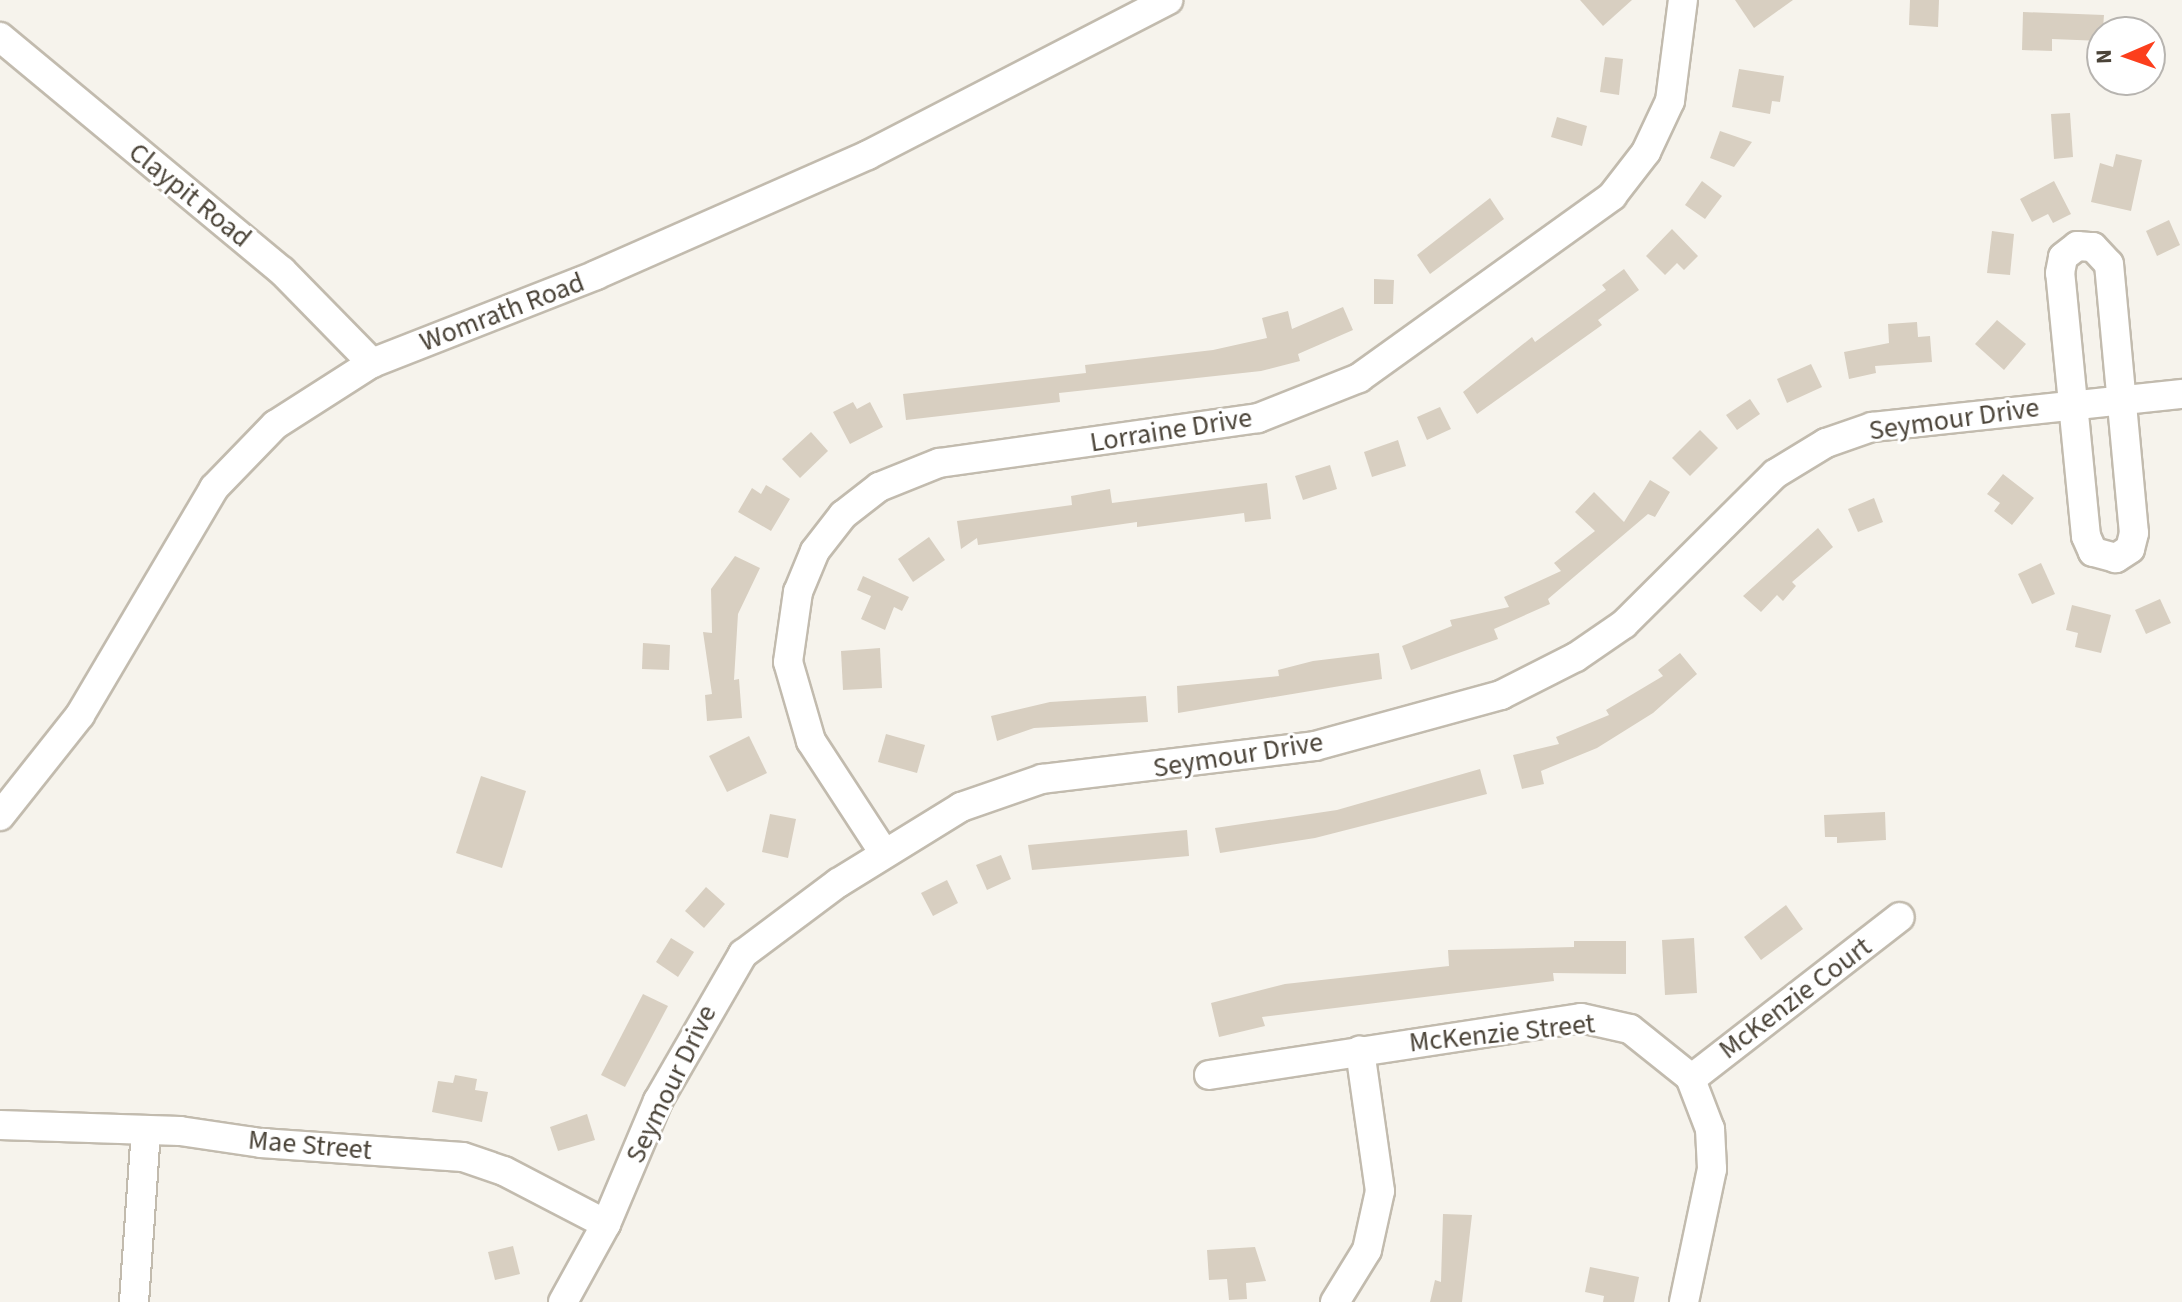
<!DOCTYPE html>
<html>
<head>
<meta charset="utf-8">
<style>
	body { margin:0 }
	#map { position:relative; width:2182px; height:1302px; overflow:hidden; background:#f6f3ec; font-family:"Source Sans 3",sans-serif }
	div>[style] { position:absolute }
	.building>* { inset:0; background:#d8cfc1 }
	.roads { filter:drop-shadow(2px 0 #c2bbae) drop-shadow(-2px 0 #c2bbae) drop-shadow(0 2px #c2bbae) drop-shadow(0 -2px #c2bbae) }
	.minor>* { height:28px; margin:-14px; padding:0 14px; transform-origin:14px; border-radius:14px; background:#fff }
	span { translate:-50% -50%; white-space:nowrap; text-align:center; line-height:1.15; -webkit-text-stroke:6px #fff; paint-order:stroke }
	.street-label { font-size:28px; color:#4b4439 }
	.north { position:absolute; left:2086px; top:16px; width:80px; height:80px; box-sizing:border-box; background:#fff; border:2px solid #b7b4b0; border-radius:50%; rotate:268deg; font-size:22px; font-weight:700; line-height:32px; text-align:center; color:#4b4439 }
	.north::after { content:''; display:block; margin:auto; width:28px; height:36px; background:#fc3f1d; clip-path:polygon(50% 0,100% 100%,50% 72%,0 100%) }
</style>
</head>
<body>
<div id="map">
	<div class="building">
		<i style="clip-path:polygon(1580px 0,1632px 0,1603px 26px)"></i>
		<i style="clip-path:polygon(1735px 0,1793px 0,1754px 28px)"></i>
		<i style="clip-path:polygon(1910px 0,1939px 0,1938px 27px,1909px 25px)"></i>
		<i style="clip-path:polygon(2023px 12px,2104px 15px,2102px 41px,2052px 39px,2052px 51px,2022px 50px)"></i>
		<i style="clip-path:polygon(1605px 57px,1623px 59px,1619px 95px,1600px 92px)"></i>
		<i style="clip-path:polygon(1739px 69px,1784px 76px,1780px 102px,1772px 101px,1770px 114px,1732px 107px)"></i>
		<i style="clip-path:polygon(2070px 113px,2073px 157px,2054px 159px,2051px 114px)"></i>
		<i style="clip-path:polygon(1557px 117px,1587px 126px,1582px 146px,1551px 137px)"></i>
		<i style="clip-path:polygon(1720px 131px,1752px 142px,1734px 167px,1710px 158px)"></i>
		<i style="clip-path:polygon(2116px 154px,2142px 160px,2131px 211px,2091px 202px,2100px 163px,2113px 167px)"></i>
		<i style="clip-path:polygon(1702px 181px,1722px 196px,1705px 219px,1685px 205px)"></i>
		<i style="clip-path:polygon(2054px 181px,2071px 214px,2053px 223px,2048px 214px,2032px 222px,2020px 199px)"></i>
		<i style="clip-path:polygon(1490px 198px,1504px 219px,1430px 274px,1417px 255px)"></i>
		<i style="clip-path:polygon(2169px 220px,2180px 245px,2157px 256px,2146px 231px)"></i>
		<i style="clip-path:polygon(1672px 229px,1698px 256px,1684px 270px,1677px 263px,1665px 275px,1646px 256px)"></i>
		<i style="clip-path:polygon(1992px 231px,2014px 234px,2010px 275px,1987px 273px)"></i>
		<i style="clip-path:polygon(1624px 269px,1639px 290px,1598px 320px,1602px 325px,1477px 414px,1463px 392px,1532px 337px,1535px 342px,1606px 290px,1602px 285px)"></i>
		<i style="clip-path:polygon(1374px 279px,1394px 280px,1393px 304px,1374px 304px)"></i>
		<i style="clip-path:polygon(1343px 307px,1353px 330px,1298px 354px,1300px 361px,1261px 371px,1059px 393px,1060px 402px,906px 420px,903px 394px,1086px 373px,1085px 365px,1213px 350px,1267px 338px,1262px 318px,1288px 311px,1292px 329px)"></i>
		<i style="clip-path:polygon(1997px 320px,2026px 344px,2004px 370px,1975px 344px)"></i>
		<i style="clip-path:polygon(1917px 322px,1918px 337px,1930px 336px,1932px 362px,1875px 366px,1876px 373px,1849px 379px,1844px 352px,1889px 343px,1888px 324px)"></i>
		<i style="clip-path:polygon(1811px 364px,1822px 387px,1787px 403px,1777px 379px)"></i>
		<i style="clip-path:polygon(1750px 399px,1760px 414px,1737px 430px,1726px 415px)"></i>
		<i style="clip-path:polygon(853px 402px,857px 409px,870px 402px,883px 427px,850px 444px,833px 412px)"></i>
		<i style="clip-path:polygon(1440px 407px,1451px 429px,1427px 440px,1417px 417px)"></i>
		<i style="clip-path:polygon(1700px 430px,1718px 448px,1690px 476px,1672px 458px)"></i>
		<i style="clip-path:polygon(811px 432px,828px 451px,800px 478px,782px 459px)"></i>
		<i style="clip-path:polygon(1398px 440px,1406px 466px,1372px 477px,1364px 452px)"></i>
		<i style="clip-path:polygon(1330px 465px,1337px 489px,1303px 500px,1295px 476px)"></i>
		<i style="clip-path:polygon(2003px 474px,2034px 498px,2012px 525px,1994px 511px,2000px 503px,1987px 494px)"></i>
		<i style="clip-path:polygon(1650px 480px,1670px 492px,1655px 517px,1648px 514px,1548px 599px,1550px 604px,1494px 629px,1498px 639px,1411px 670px,1402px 646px,1452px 626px,1450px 620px,1509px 607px,1504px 597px,1561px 571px,1554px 563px,1595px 531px,1575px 512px,1594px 492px,1624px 522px)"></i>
		<i style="clip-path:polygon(1267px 483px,1271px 519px,1245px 522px,1244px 513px,1137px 527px,1137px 522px,978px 545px,977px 538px,961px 549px,957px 521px,1072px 505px,1071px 496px,1110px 489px,1112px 503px)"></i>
		<i style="clip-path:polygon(766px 485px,790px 499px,771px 531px,738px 512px,752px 488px,761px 494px)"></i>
		<i style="clip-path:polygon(1874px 498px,1883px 522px,1858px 532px,1848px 509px)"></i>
		<i style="clip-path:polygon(1818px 528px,1833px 547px,1792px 582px,1796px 586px,1783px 601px,1777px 595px,1761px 612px,1743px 596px)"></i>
		<i style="clip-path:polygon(929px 537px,945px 560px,913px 582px,898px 559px)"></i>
		<i style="clip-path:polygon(735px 556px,760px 568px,738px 614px,734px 680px,739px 679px,742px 718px,707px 721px,705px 695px,712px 694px,703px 632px,712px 633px,711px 589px)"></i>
		<i style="clip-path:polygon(2041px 563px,2055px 594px,2032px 604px,2018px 574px)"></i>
		<i style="clip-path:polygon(863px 576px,909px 597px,902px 611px,894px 607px,885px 630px,861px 619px,871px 596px,857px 590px)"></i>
		<i style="clip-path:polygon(2160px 599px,2171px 623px,2146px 634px,2135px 610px)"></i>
		<i style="clip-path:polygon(2072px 605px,2111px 615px,2101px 653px,2075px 647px,2078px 633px,2066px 630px)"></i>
		<i style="clip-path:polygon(643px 643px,670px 645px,669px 670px,642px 669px)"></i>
		<i style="clip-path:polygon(880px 648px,882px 688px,843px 690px,841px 651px)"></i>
		<i style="clip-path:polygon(1379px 653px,1382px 679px,1178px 713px,1177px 686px,1279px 676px,1278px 670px,1313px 661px)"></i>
		<i style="clip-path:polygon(1680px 653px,1697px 674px,1653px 713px,1597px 748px,1541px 771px,1544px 784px,1522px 789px,1513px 755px,1559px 744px,1556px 737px,1609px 715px,1606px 710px,1663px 676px,1658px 670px)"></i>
		<i style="clip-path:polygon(1146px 696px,1148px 722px,1034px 728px,997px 741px,991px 716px,1050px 702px)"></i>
		<i style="clip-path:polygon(886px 734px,925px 745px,917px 773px,878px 762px)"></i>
		<i style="clip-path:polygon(749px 736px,767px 773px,727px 792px,709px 756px)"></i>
		<i style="clip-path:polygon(1480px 769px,1487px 794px,1315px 838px,1220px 853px,1215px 828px,1337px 810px)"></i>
		<i style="clip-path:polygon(481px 776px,526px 791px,502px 868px,456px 853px)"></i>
		<i style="clip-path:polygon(1885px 812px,1886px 840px,1837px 843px,1837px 837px,1825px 837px,1824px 815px)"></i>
		<i style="clip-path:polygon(770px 814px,796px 819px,788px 858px,762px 852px)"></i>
		<i style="clip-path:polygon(1187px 830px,1189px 856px,1032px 870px,1028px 845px)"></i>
		<i style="clip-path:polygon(1001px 855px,1011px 879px,987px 890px,976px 865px)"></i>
		<i style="clip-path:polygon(947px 880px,958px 903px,933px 916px,921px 893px)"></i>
		<i style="clip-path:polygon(706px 887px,725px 904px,704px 928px,685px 911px)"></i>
		<i style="clip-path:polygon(1786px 905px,1803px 929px,1761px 960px,1744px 937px)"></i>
		<i style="clip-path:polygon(671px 938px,694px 952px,678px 977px,656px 962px)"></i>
		<i style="clip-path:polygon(1694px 938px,1697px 993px,1665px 995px,1662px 940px)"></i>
		<i style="clip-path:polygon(1574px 941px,1626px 941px,1626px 974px,1553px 973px,1554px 981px,1262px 1017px,1265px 1026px,1219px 1037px,1211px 1003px,1285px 984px,1449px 966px,1448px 950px,1574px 947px)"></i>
		<i style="clip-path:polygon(643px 994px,668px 1006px,625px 1087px,601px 1075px)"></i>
		<i style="clip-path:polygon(455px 1075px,477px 1079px,475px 1090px,488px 1092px,482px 1122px,432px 1112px,438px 1081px,453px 1083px)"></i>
		<i style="clip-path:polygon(587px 1114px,595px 1140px,558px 1151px,550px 1127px)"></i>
		<i style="clip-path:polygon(1443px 1214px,1472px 1215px,1462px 1302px,1430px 1302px,1435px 1280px,1441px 1282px)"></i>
		<i style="clip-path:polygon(513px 1246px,520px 1274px,495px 1280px,488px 1252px)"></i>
		<i style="clip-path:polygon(1255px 1247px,1266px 1281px,1246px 1283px,1247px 1299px,1229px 1300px,1227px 1279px,1209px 1280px,1207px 1250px)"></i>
		<i style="clip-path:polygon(1590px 1267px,1639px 1277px,1634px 1302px,1603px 1302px,1604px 1296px,1585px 1292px)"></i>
	</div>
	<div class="roads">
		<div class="minor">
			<i style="left:0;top:37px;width:366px;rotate:39.7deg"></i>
			<i style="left:282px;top:271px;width:129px;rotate:45.6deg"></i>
			<i style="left:2077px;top:246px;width:16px;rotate:4deg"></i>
			<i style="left:2093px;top:247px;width:23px;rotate:47deg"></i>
			<i style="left:2109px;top:264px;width:270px;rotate:84.7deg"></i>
			<i style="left:2134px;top:533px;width:16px;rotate:104deg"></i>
			<i style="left:2130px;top:549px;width:17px;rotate:147deg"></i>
			<i style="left:2116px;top:558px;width:24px;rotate:-165deg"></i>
			<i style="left:2093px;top:552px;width:17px;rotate:-114deg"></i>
			<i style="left:2086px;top:536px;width:264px;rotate:-95.6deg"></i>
			<i style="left:2060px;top:273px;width:16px;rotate:-79deg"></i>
			<i style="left:2063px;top:257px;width:18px;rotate:-38deg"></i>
			<i style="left:0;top:816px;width:129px;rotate:-51.6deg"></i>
			<i style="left:80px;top:715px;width:264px;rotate:-59.4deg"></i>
			<i style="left:214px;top:488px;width:88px;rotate:-45.9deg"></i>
			<i style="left:275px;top:425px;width:115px;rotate:-32.6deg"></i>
			<i style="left:372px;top:363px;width:241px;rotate:-21.4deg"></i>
			<i style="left:596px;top:275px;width:297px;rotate:-23.8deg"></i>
			<i style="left:868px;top:155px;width:338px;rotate:-27.3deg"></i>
			<i style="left:884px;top:853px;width:134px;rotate:-123.1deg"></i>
			<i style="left:811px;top:741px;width:82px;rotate:-106.2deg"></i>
			<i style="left:788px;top:662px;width:71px;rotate:-81.9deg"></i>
			<i style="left:798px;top:592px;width:44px;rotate:-67.5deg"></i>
			<i style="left:815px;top:551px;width:46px;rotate:-52.1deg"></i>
			<i style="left:843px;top:515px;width:46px;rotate:-37.9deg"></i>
			<i style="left:879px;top:487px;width:65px;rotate:-21.8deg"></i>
			<i style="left:939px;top:463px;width:322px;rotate:-8deg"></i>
			<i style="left:1258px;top:418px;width:109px;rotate:-21.6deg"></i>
			<i style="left:1359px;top:378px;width:312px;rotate:-35.7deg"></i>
			<i style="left:1612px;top:196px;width:56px;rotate:-52.3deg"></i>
			<i style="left:1646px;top:152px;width:56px;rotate:-64.8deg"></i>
			<i style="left:1670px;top:101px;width:102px;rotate:-82.7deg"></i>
			<i style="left:1209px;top:1075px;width:376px;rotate:-8.7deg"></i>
			<i style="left:1581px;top:1018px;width:50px;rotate:12.7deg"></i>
			<i style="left:1630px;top:1029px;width:77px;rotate:38.7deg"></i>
			<i style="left:1690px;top:1077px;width:56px;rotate:69deg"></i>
			<i style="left:1710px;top:1129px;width:40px;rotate:87.1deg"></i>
			<i style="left:1712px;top:1169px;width:136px;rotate:101.9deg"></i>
			<i style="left:1691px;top:1079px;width:264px;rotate:-37.8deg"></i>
			<i style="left:0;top:1125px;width:180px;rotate:1.9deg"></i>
			<i style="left:180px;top:1131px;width:82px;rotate:8.4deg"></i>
			<i style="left:261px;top:1143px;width:202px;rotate:4deg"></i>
			<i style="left:463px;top:1157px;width:43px;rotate:18.9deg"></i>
			<i style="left:504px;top:1171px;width:115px;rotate:27.5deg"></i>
			<i style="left:134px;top:1302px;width:171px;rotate:-86deg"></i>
			<i style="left:563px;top:1302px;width:89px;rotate:-61.1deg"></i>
			<i style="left:606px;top:1224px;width:134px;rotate:-67.1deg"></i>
			<i style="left:658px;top:1101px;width:170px;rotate:-60deg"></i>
			<i style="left:743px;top:954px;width:119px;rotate:-36.8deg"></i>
			<i style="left:838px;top:883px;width:145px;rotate:-31.7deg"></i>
			<i style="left:961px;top:807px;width:86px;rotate:-19.1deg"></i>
			<i style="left:1042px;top:779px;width:275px;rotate:-6.9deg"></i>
			<i style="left:1315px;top:746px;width:193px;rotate:-15.3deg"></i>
			<i style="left:1501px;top:695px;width:84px;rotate:-26.9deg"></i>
			<i style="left:1576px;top:657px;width:58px;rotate:-34.5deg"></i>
			<i style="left:1624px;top:624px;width:213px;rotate:-44.8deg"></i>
			<i style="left:1775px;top:474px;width:60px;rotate:-31.3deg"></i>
			<i style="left:1826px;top:443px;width:49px;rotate:-19.2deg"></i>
			<i style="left:1872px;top:427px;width:312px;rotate:-6.1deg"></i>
			<i style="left:1335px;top:1302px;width:61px;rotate:-58.4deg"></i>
			<i style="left:1367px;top:1250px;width:60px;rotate:-77.6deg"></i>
			<i style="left:1380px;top:1191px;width:142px;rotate:-98.1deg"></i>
		</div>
	</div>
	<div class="street-label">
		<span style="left:190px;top:195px;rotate:39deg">Claypit Road</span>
		<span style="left:502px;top:312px;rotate:-21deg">Womrath Road</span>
		<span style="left:1954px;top:419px;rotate:-8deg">Seymour Drive</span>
		<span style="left:1171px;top:430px;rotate:-9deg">Lorraine Drive</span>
		<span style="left:1238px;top:755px;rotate:-9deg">Seymour Drive</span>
		<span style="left:1795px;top:998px;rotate:-37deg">McKenzie Court</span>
		<span style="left:1502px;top:1033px;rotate:-6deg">McKenzie Street</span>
		<span style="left:671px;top:1084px;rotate:-64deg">Seymour Drive</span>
		<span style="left:310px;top:1145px;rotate:5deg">Mae Street</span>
	</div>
	<div class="north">N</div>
</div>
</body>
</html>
